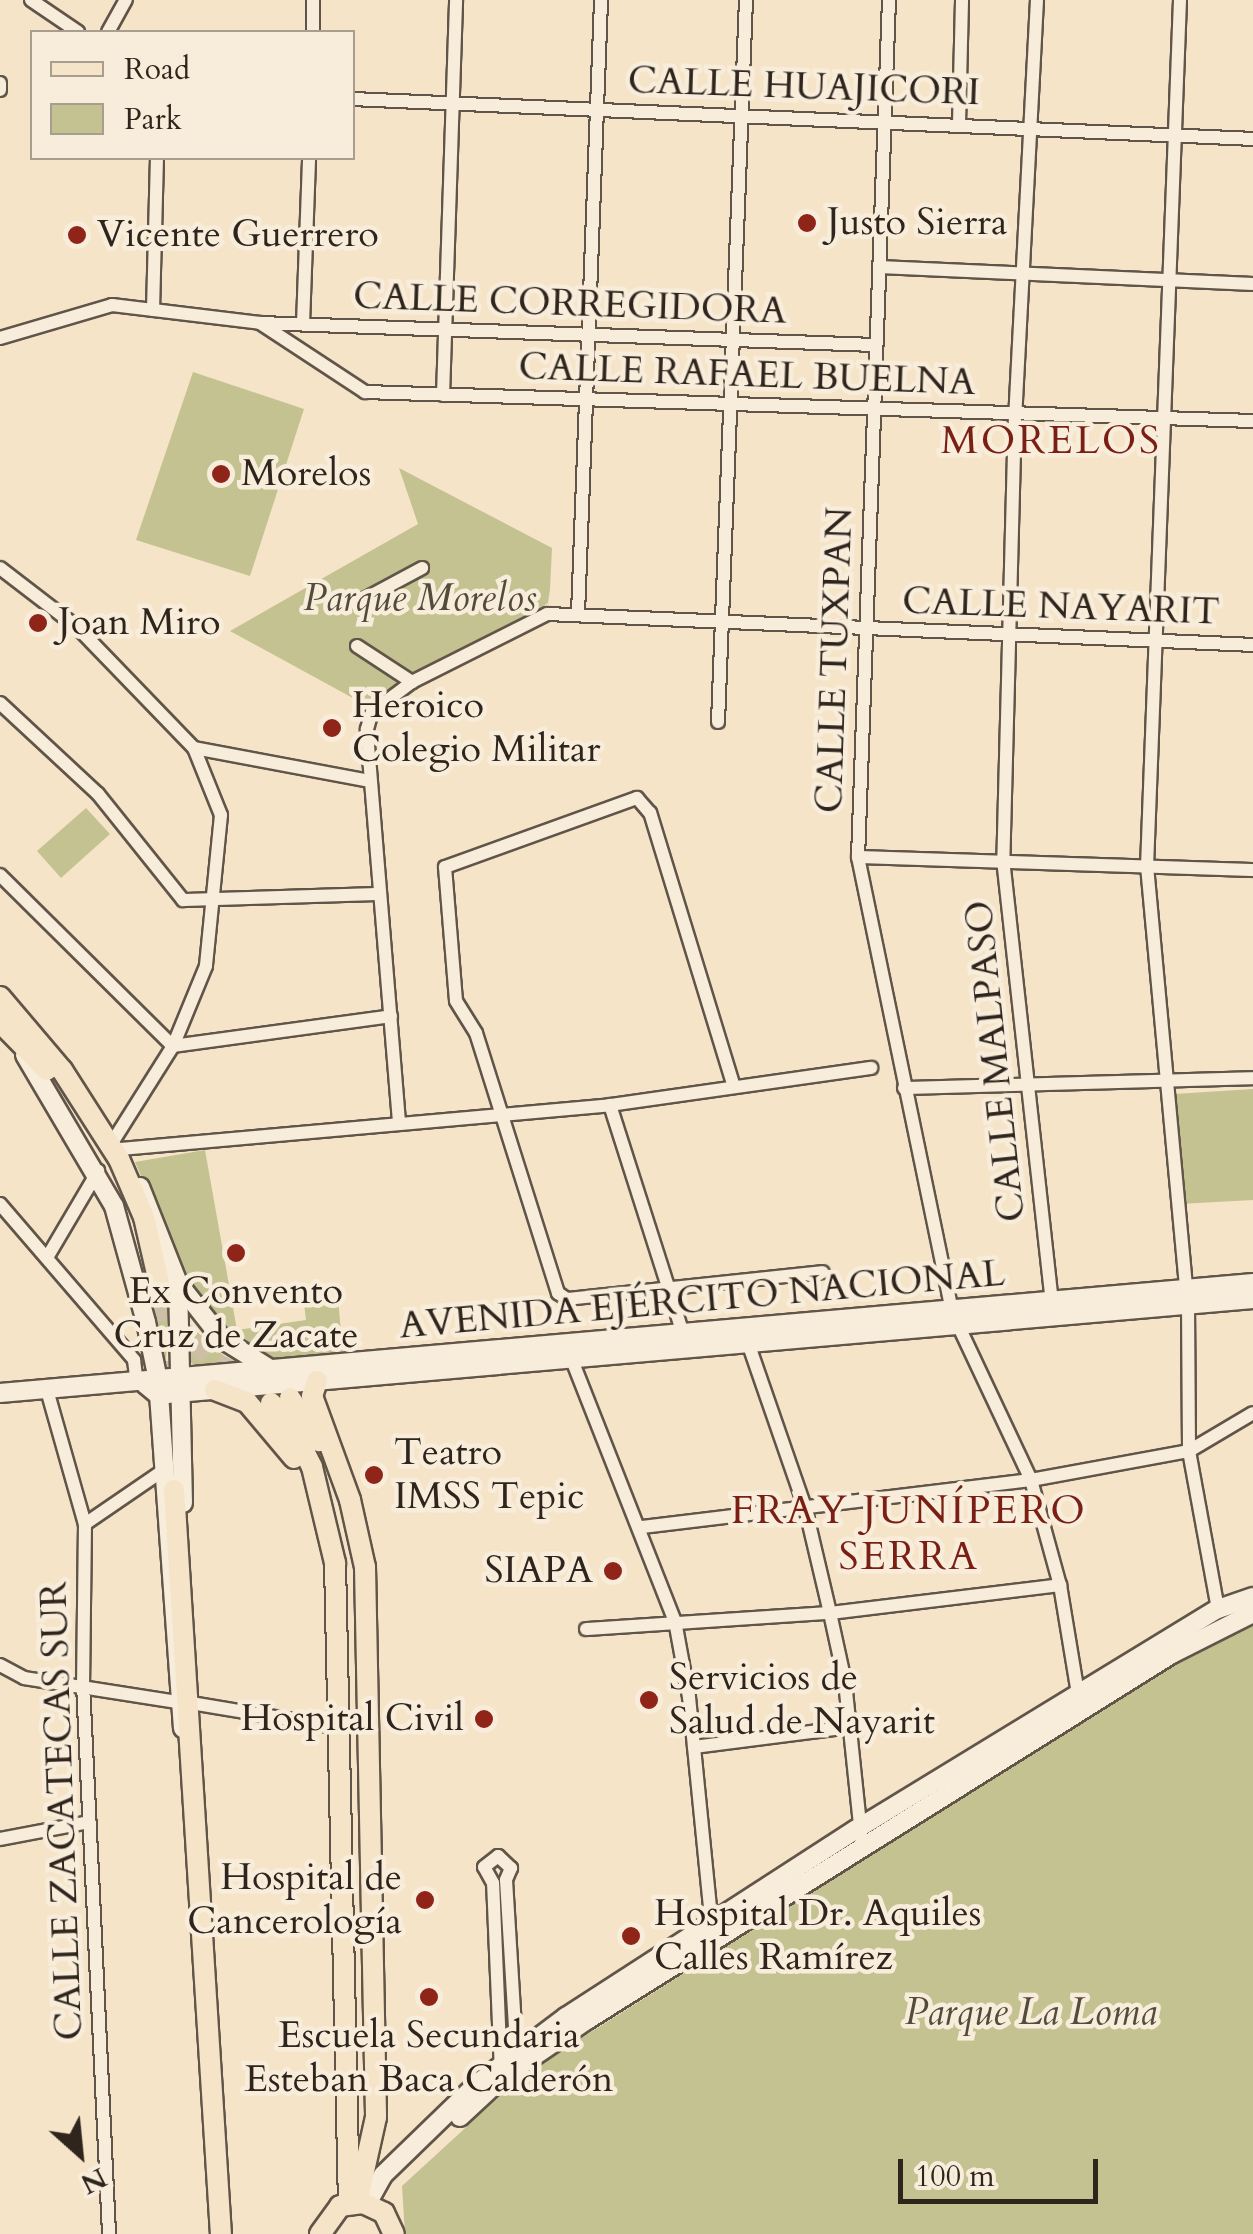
<!DOCTYPE html>
<html>
<head>
<meta charset="utf-8">
<style>
	body { margin:0 }
	#map { position:relative; width:1253px; height:2234px; overflow:hidden; background:#f5e4c8; font-family:Cardo,serif }
	div>[style] { position:absolute }
	.green>* { inset:0; background:#c4c290 }
	.primary-tunnel>* { height:20px; margin-top:-10px; transform-origin:0; background:repeating-linear-gradient(90deg,#cdbea6 0 20px,transparent 0 30px) }
	.roads { filter:drop-shadow(2px 0 #605548) drop-shadow(-2px 0 #605548) drop-shadow(0 2px #605548) drop-shadow(0 -2px #605548) }
	.street>* { height:12px; margin:-6px; padding:0 6px; transform-origin:6px; border-radius:6px; background:#f8eddb }
	.secondary>* { height:18px; margin:-9px; padding:0 9px; transform-origin:9px; border-radius:9px; background:#f8eddb }
	.primary>* { height:20px; margin:-10px; padding:0 10px; transform-origin:10px; border-radius:10px; background:#f5e4c8 }
	.dots>* { width:28px; height:28px; translate:-50% -50%; box-sizing:border-box; border:5px solid #f8eddb; border-radius:50% }
	span { translate:-50% -50%; white-space:nowrap; text-align:center; line-height:1.15; -webkit-text-stroke:9px #f8eddb; paint-order:stroke }
	.street-label { font-size:38px; color:#2f251d }
	.poi-label { font-size:38px; color:#2f251d }
	.left { translate:0 -50%; text-align:left }
	.right { translate:-100% -50%; text-align:right }
	.park-label { font-size:38px; color:#544c3a; font-style:italic }
	.neighbourhood-label { font-size:40px; color:#7a1f14; letter-spacing:2.5px }
	.legend { position:absolute; left:30px; top:30px; width:325px; height:130px; box-sizing:border-box; background:#f8eddb; border:2px solid #a89d8f; margin:0; padding:12px 18px; list-style:none; font-size:30px; color:#2f251d }
	.legend li { display:flex; align-items:center; gap:20px; height:50px }
	.legend b { width:50px; border:2px solid #a89d8f }
	.north { position:absolute; left:30px; top:2104px; width:100px; height:100px; -webkit-text-stroke:8px #f8eddb; paint-order:stroke; rotate:153deg; font-size:28px; font-weight:700; line-height:40px; text-align:center; color:#2f251d }
	.north::after { content:''; display:block; margin:auto; width:35px; height:45px; background:#2f251d; clip-path:polygon(50% 0,100% 100%,50% 72%,0 100%) }
	.scale { position:absolute; left:898px; top:2159px; width:200px; height:45px; box-sizing:border-box; border:5px solid #2f251d; border-top:0; padding-left:12px; font-size:30px; line-height:35px; white-space:nowrap; color:#2f251d; -webkit-text-stroke:8px #f8eddb; paint-order:stroke }
</style>
</head>
<body>
<div id="map">
	<div class="green">
		<i style="clip-path:polygon(193px 372px,304px 409px,250px 576px,136px 540px)"></i>
		<i style="clip-path:polygon(399px 468px,552px 548px,550px 589px,548px 603px,371px 708px,230px 631px,418px 524px)"></i>
		<i style="clip-path:polygon(86px 808px,110px 834px,61px 878px,37px 851px)"></i>
		<i style="clip-path:polygon(1253px 1089px,1253px 1200px,1180px 1204px,1174px 1094px)"></i>
		<i style="clip-path:polygon(205px 1150px,237px 1330px,306px 1320px,304px 1303px,338px 1298px,343px 1355px,278px 1363px,209px 1333px,135px 1162px)"></i>
		<i style="clip-path:polygon(166px 1286px,169px 1323px,165px 1369px,144px 1297px,159px 1296px)"></i>
		<i style="clip-path:polygon(186px 1322px,224px 1356px,221px 1362px,198px 1366px,183px 1360px)"></i>
		<i style="clip-path:polygon(1253px 1622px,1253px 2234px,405px 2234px,402px 2186px,523px 2075px,1189px 1654px)"></i>
	</div>
	<div class="primary-tunnel">
		<i style="left:155px;top:1302px;width:88px;rotate:82.8deg"></i>
		<i style="left:172px;top:1321px;width:61px;rotate:43.7deg"></i>
		<i style="left:216px;top:1363px;width:82px;rotate:25.3deg"></i>
	</div>
	<div class="roads">
		<div class="street">
			<i style="left:31px;top:0;width:57px;rotate:34.2deg"></i>
			<i style="left:889px;top:0;width:858px;rotate:92.07deg"></i>
			<i style="left:858px;top:857px;width:465px;rotate:78.3deg"></i>
			<i style="left:952px;top:1312px;width:186px;rotate:64.8deg"></i>
			<i style="left:1031px;top:1480px;width:109px;rotate:74.6deg"></i>
			<i style="left:1060px;top:1585px;width:117px;rotate:80.6deg"></i>
			<i style="left:1037px;top:0;width:415px;rotate:93deg"></i>
			<i style="left:1015px;top:414px;width:445px;rotate:91.5deg"></i>
			<i style="left:1003px;top:859px;width:453px;rotate:83.7deg"></i>
			<i style="left:1180px;top:0;width:867px;rotate:92.18deg"></i>
			<i style="left:1147px;top:866px;width:441px;rotate:84.7deg"></i>
			<i style="left:1188px;top:1305px;width:146px;rotate:89.6deg"></i>
			<i style="left:1189px;top:1451px;width:161px;rotate:79.6deg"></i>
			<i style="left:108px;top:32px;width:37px;rotate:-61deg"></i>
			<i style="left:313px;top:32px;width:32px;rotate:-90deg"></i>
			<i style="left:0;top:83px;width:7px;rotate:90deg"></i>
			<i style="left:352px;top:99px;width:902px;rotate:2.54deg"></i>
			<i style="left:959px;top:124px;width:124px;rotate:-88.6deg"></i>
			<i style="left:880px;top:267px;width:373px;rotate:2.6deg"></i>
			<i style="left:153px;top:310px;width:152px;rotate:-88.5deg"></i>
			<i style="left:260px;top:323px;width:126px;rotate:33.3deg"></i>
			<i style="left:365px;top:392px;width:888px;rotate:1.87deg"></i>
			<i style="left:303px;top:324px;width:166px;rotate:-87.9deg"></i>
			<i style="left:0;top:338px;width:117px;rotate:-16.4deg"></i>
			<i style="left:112px;top:305px;width:149px;rotate:6.9deg"></i>
			<i style="left:260px;top:323px;width:616px;rotate:2.05deg"></i>
			<i style="left:443px;top:395px;width:395px;rotate:-88.1deg"></i>
			<i style="left:0;top:568px;width:97px;rotate:37.5deg"></i>
			<i style="left:77px;top:627px;width:168px;rotate:46deg"></i>
			<i style="left:194px;top:748px;width:72px;rotate:68.1deg"></i>
			<i style="left:221px;top:815px;width:152px;rotate:95.7deg"></i>
			<i style="left:206px;top:966px;width:87px;rotate:112.4deg"></i>
			<i style="left:173px;top:1046px;width:109px;rotate:122.2deg"></i>
			<i style="left:357px;top:603px;width:74px;rotate:-28.3deg"></i>
			<i style="left:578px;top:614px;width:614px;rotate:-87.85deg"></i>
			<i style="left:357px;top:646px;width:66px;rotate:33.2deg"></i>
			<i style="left:0;top:703px;width:134px;rotate:42.9deg"></i>
			<i style="left:98px;top:794px;width:136px;rotate:51.3deg"></i>
			<i style="left:183px;top:900px;width:196px;rotate:-1.8deg"></i>
			<i style="left:718px;top:722px;width:723px;rotate:-87.78deg"></i>
			<i style="left:194px;top:748px;width:179px;rotate:10.6deg"></i>
			<i style="left:858px;top:857px;width:395px;rotate:1.9deg"></i>
			<i style="left:0;top:875px;width:243px;rotate:44.7deg"></i>
			<i style="left:173px;top:1046px;width:220px;rotate:-7.8deg"></i>
			<i style="left:734px;top:1087px;width:287px;rotate:-107deg"></i>
			<i style="left:650px;top:813px;width:20px;rotate:-131deg"></i>
			<i style="left:637px;top:798px;width:204px;rotate:160.2deg"></i>
			<i style="left:445px;top:867px;width:134px;rotate:85.3deg"></i>
			<i style="left:456px;top:1001px;width:38px;rotate:58deg"></i>
			<i style="left:476px;top:1033px;width:273px;rotate:72.5deg"></i>
			<i style="left:558px;top:1293px;width:11px;rotate:34deg"></i>
			<i style="left:567px;top:1299px;width:257px;rotate:-6deg"></i>
			<i style="left:904px;top:1088px;width:349px;rotate:-1.6deg"></i>
			<i style="left:610px;top:1105px;width:244px;rotate:72.3deg"></i>
			<i style="left:399px;top:1122px;width:394px;rotate:-94.7deg"></i>
			<i style="left:367px;top:729px;width:18px;rotate:-74deg"></i>
			<i style="left:372px;top:712px;width:50px;rotate:-36.9deg"></i>
			<i style="left:412px;top:682px;width:151px;rotate:-26.7deg"></i>
			<i style="left:547px;top:614px;width:707px;rotate:2.51deg"></i>
			<i style="left:121px;top:1149px;width:491px;rotate:-5.1deg"></i>
			<i style="left:610px;top:1105px;width:264px;rotate:-8.1deg"></i>
			<i style="left:0;top:1204px;width:206px;rotate:49.3deg"></i>
			<i style="left:134px;top:1360px;width:24px;rotate:83deg"></i>
			<i style="left:48px;top:1256px;width:99px;rotate:-59.5deg"></i>
			<i style="left:746px;top:1337px;width:180px;rotate:70.9deg"></i>
			<i style="left:805px;top:1507px;width:109px;rotate:76.7deg"></i>
			<i style="left:830px;top:1613px;width:71px;rotate:77.7deg"></i>
			<i style="left:845px;top:1682px;width:164px;rotate:84deg"></i>
			<i style="left:570px;top:1355px;width:286px;rotate:68.5deg"></i>
			<i style="left:675px;top:1621px;width:77px;rotate:79.6deg"></i>
			<i style="left:689px;top:1697px;width:231px;rotate:84.3deg"></i>
			<i style="left:47px;top:1390px;width:139px;rotate:74.2deg"></i>
			<i style="left:85px;top:1524px;width:160px;rotate:90.7deg"></i>
			<i style="left:83px;top:1684px;width:551px;rotate:87.29deg"></i>
			<i style="left:85px;top:1524px;width:92px;rotate:-34.4deg"></i>
			<i style="left:642px;top:1527px;width:392px;rotate:-6.9deg"></i>
			<i style="left:1031px;top:1480px;width:161px;rotate:-10.4deg"></i>
			<i style="left:1189px;top:1451px;width:74px;rotate:-30.7deg"></i>
			<i style="left:586px;top:1629px;width:245px;rotate:-3.8deg"></i>
			<i style="left:830px;top:1613px;width:232px;rotate:-6.9deg"></i>
			<i style="left:0;top:1665px;width:27px;rotate:28deg"></i>
			<i style="left:24px;top:1678px;width:155px;rotate:8.9deg"></i>
			<i style="left:191px;top:1703px;width:151px;rotate:9.5deg"></i>
			<i style="left:694px;top:1747px;width:157px;rotate:-7.3deg"></i>
			<i style="left:0;top:1839px;width:91px;rotate:-10.8deg"></i>
			<i style="left:501px;top:2072px;width:189px;rotate:-92.4deg"></i>
			<i style="left:493px;top:1883px;width:18px;rotate:-119deg"></i>
			<i style="left:484px;top:1867px;width:18px;rotate:-38deg"></i>
			<i style="left:498px;top:1856px;width:18px;rotate:43deg"></i>
			<i style="left:511px;top:1868px;width:13px;rotate:113deg"></i>
			<i style="left:506px;top:1880px;width:178px;rotate:86.5deg"></i>
		</div>
		<div class="secondary">
			<i style="left:25px;top:1055px;width:175px;rotate:59.5deg"></i>
			<i style="left:114px;top:1206px;width:120px;rotate:74.6deg"></i>
			<i style="left:146px;top:1322px;width:59px;rotate:78.3deg"></i>
			<i style="left:158px;top:1380px;width:349px;rotate:85.9deg"></i>
			<i style="left:140px;top:1187px;width:103px;rotate:68.4deg"></i>
			<i style="left:178px;top:1283px;width:220px;rotate:88.7deg"></i>
			<i style="left:178px;top:1283px;width:71px;rotate:51.8deg"></i>
			<i style="left:222px;top:1339px;width:57px;rotate:32deg"></i>
			<i style="left:145px;top:1384px;width:17px;rotate:40deg"></i>
			<i style="left:158px;top:1395px;width:19px;rotate:-6deg"></i>
			<i style="left:177px;top:1393px;width:1080px;rotate:-4.99deg"></i>
			<i style="left:0;top:1393px;width:1258px;rotate:-5.02deg"></i>
			<i style="left:460px;top:2117px;width:57px;rotate:-42.9deg"></i>
			<i style="left:502px;top:2078px;width:103px;rotate:-34.3deg"></i>
			<i style="left:587px;top:2020px;width:688px;rotate:-32.05deg"></i>
			<i style="left:1170px;top:1655px;width:93px;rotate:-26.8deg"></i>
			<i style="left:367px;top:2204px;width:33px;rotate:-61deg"></i>
			<i style="left:383px;top:2175px;width:132px;rotate:-44.1deg"></i>
			<i style="left:478px;top:2083px;width:110px;rotate:-36.9deg"></i>
			<i style="left:566px;top:2017px;width:346px;rotate:-32.9deg"></i>
			<i style="left:857px;top:1829px;width:423px;rotate:-31.4deg"></i>
			<i style="left:1218px;top:1609px;width:37px;rotate:-19deg"></i>
		</div>
		<div class="primary">
			<i style="left:0;top:997px;width:96px;rotate:49.7deg"></i>
			<i style="left:62px;top:1070px;width:106px;rotate:57.4deg"></i>
			<i style="left:119px;top:1159px;width:63px;rotate:66.7deg"></i>
			<i style="left:144px;top:1217px;width:76px;rotate:77.1deg"></i>
			<i style="left:0;top:1022px;width:67px;rotate:45.6deg"></i>
			<i style="left:317px;top:1381px;width:16px;rotate:108deg"></i>
			<i style="left:312px;top:1396px;width:111px;rotate:69.9deg"></i>
			<i style="left:350px;top:1500px;width:69px;rotate:77.4deg"></i>
			<i style="left:365px;top:1567px;width:550px;rotate:88.85deg"></i>
			<i style="left:376px;top:2117px;width:88px;rotate:102.5deg"></i>
			<i style="left:215px;top:1390px;width:34px;rotate:21deg"></i>
			<i style="left:247px;top:1402px;width:73px;rotate:50deg"></i>
			<i style="left:290px;top:1398px;width:52px;rotate:56deg"></i>
			<i style="left:271px;top:1403px;width:28px;rotate:46deg"></i>
			<i style="left:290px;top:1423px;width:49px;rotate:63.4deg"></i>
			<i style="left:312px;top:1467px;width:99px;rotate:76.5deg"></i>
			<i style="left:335px;top:1563px;width:640px;rotate:88.75deg"></i>
			<i style="left:174px;top:1490px;width:745px;rotate:86.39deg"></i>
			<i style="left:320px;top:2234px;width:34px;rotate:-54deg"></i>
			<i style="left:340px;top:2206px;width:23px;rotate:-7deg"></i>
			<i style="left:363px;top:2203px;width:23px;rotate:25deg"></i>
			<i style="left:384px;top:2213px;width:23px;rotate:65deg"></i>
		</div>
	</div>
	<div class="dots">
		<i style="left:807px;top:223px;background:#8f2418"></i>
		<i style="left:77px;top:235px;background:#8f2418"></i>
		<i style="left:221px;top:474px;background:#8f2418"></i>
		<i style="left:38px;top:623px;background:#8f2418"></i>
		<i style="left:332px;top:728px;background:#8f2418"></i>
		<i style="left:236px;top:1253px;background:#8f2418"></i>
		<i style="left:374px;top:1475px;background:#8f2418"></i>
		<i style="left:613px;top:1571px;background:#8f2418"></i>
		<i style="left:649px;top:1700px;background:#8f2418"></i>
		<i style="left:484px;top:1719px;background:#8f2418"></i>
		<i style="left:425px;top:1900px;background:#8f2418"></i>
		<i style="left:631px;top:1936px;background:#8f2418"></i>
		<i style="left:429px;top:1997px;background:#8f2418"></i>
	</div>
	<div class="street-label">
		<span style="left:804px;top:87px;rotate:2deg">CALLE HUAJICORI</span>
		<span style="left:570px;top:304px;rotate:2deg">CALLE CORREGIDORA</span>
		<span style="left:747px;top:375px;rotate:2deg">CALLE RAFAEL BUELNA</span>
		<span style="left:1061px;top:607px;rotate:2deg">CALLE NAYARIT</span>
		<span style="left:835px;top:660px;rotate:-88deg">CALLE TUXPAN</span>
		<span style="left:996px;top:1061px;rotate:-96deg">CALLE MALPASO</span>
		<span style="left:702px;top:1300px;rotate:-5deg">AVENIDA EJÉRCITO NACIONAL</span>
		<span style="left:62px;top:1811px;rotate:-92deg">CALLE ZACATECAS SUR</span>
	</div>
	<div class="poi-label">
		<span class="left" style="left:827px;top:223px">Justo Sierra</span>
		<span class="left" style="left:97px;top:235px">Vicente Guerrero</span>
		<span class="left" style="left:241px;top:474px">Morelos</span>
		<span class="left" style="left:58px;top:623px">Joan Miro</span>
		<span class="left" style="left:352px;top:728px">Heroico<br>Colegio Militar</span>
		<span style="left:236px;top:1314px">Ex Convento<br>Cruz de Zacate</span>
		<span class="left" style="left:394px;top:1475px">Teatro<br>IMSS Tepic</span>
		<span class="right" style="left:593px;top:1571px">SIAPA</span>
		<span class="left" style="left:669px;top:1700px">Servicios de<br>Salud de Nayarit</span>
		<span class="right" style="left:464px;top:1719px">Hospital Civil</span>
		<span class="right" style="left:402px;top:1900px">Hospital de<br>Cancerología</span>
		<span class="left" style="left:654px;top:1936px">Hospital Dr. Aquiles<br>Calles Ramírez</span>
		<span style="left:429px;top:2058px">Escuela Secundaria<br>Esteban Baca Calderón</span>
	</div>
	<div class="park-label">
		<span style="left:420px;top:599px">Parque Morelos</span>
		<span style="left:1031px;top:2013px">Parque La Loma</span>
	</div>
	<div class="neighbourhood-label">
		<span style="left:1051px;top:441px">MORELOS</span>
		<span style="left:909px;top:1534px">FRAY JUNÍPERO<br>SERRA</span>
	</div>
	<ul class="legend">
	<li><b style="height:12px;background:#f5e4c8"></b>Road</li>
	<li><b style="height:28px;background:#c4c290"></b>Park</li>
	</ul>
	<div class="north">N</div>
	<div class="scale">100 m</div>
</div>
</body>
</html>
